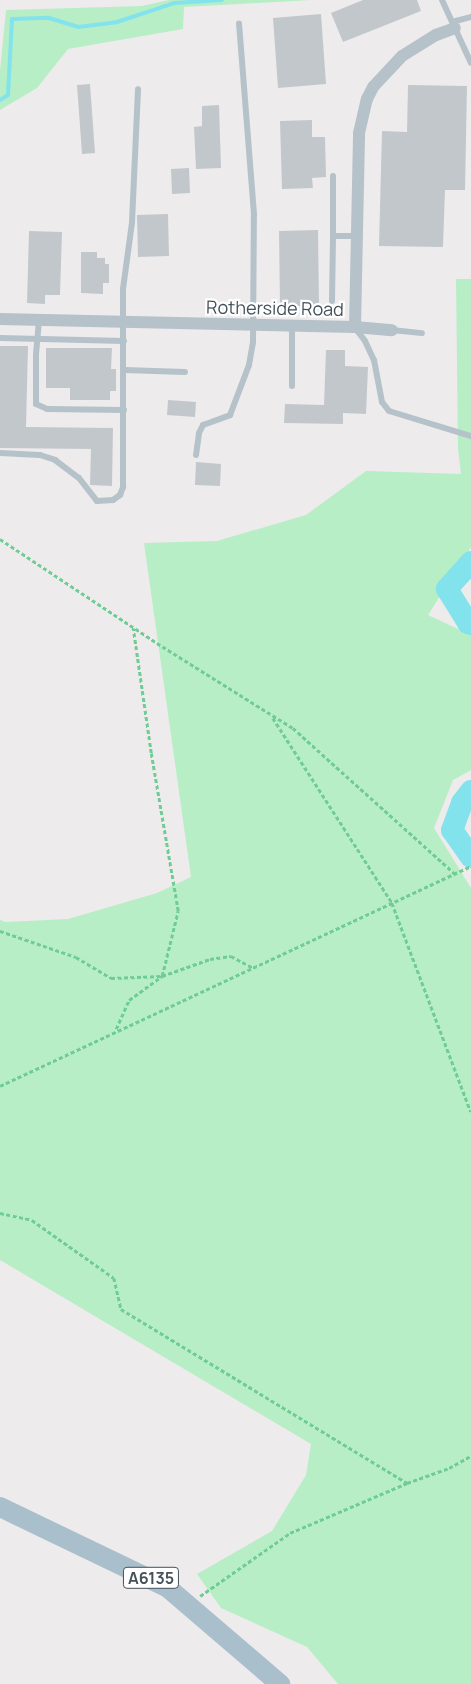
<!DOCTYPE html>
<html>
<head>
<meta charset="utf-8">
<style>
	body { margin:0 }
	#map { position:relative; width:471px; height:1684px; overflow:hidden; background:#eeebec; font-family:Manrope,sans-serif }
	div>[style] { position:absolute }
	.green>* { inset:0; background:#b7eec6 }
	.stream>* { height:4px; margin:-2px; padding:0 2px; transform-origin:2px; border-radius:2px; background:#83e3ec }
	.river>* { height:22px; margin:-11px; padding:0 11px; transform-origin:11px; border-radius:11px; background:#83e3ec }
	.building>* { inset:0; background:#c2c7cc }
	.path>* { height:2.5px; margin-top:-1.25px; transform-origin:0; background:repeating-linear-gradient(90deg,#6fcc94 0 4px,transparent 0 6.5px) }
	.lane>* { height:6px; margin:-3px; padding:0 3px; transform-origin:3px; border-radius:3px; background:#b6c2c9 }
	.street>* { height:12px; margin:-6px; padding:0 6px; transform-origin:6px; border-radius:6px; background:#b6c2c9 }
	.primary>* { height:20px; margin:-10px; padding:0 10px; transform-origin:10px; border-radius:10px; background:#aabfcc }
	span { translate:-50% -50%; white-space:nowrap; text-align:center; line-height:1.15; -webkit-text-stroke:4.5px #fff; paint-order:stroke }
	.shield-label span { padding:1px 4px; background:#fff; border:1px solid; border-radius:4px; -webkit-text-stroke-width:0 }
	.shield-label { font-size:16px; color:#445159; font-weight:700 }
	.street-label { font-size:18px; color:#445159 }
</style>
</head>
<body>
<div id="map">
	<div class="green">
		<i style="clip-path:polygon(169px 0,311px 0,184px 7px,183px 29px,68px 49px,37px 88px,0 110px,0 71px,6px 10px,142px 6px)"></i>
		<i style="clip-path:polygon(456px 279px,471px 279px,471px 547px,428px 615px,471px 635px,471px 770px,453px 780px,434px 828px,471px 888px,471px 1684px,338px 1684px,307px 1647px,221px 1608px,197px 1574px,272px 1531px,306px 1475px,311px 1444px,0 1260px,0 920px,6px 922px,68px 919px,157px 893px,191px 877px,144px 543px,217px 541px,306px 515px,366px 471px,461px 474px,458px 449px)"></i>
	</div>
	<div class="stream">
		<i style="left:0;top:100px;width:9px;rotate:-32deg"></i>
		<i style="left:8px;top:95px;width:76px;rotate:-87deg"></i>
		<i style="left:12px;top:19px;width:37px;rotate:-2deg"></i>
		<i style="left:49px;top:18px;width:30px;rotate:17deg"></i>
		<i style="left:78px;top:27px;width:39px;rotate:-7deg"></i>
		<i style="left:117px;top:22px;width:60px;rotate:-18.4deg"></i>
		<i style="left:174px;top:3px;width:48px;rotate:-3.6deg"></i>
	</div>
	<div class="river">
		<i style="left:471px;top:562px;width:36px;rotate:132deg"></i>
		<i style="left:447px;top:589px;width:40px;rotate:58deg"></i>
		<i style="left:468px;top:623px;width:3px;rotate:18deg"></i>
		<i style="left:471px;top:791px;width:15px;rotate:127deg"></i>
		<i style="left:462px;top:803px;width:29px;rotate:110deg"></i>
		<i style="left:452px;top:830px;width:33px;rotate:55deg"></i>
	</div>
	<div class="building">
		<i style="clip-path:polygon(363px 0,417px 0,421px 11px,343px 42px,331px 13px)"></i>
		<i style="clip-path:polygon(321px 14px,326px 84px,278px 88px,273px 18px)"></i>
		<i style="clip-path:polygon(90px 84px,95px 153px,82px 154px,77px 85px)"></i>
		<i style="clip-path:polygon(408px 85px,467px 86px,465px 190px,445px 190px,443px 247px,379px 246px,382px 131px,407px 132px)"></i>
		<i style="clip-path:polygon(219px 105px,221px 168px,196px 169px,194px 127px,202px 126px,202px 106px)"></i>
		<i style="clip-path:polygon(312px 120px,312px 137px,325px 137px,326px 177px,312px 178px,313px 188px,282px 189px,280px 121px)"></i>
		<i style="clip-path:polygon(189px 168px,190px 193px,172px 194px,171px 169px)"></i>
		<i style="clip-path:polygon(168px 214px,169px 256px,138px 257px,137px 215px)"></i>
		<i style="clip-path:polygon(318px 230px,319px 306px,280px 306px,279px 231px)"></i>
		<i style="clip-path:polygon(29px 231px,62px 232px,60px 295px,45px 295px,45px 304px,27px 303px)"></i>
		<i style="clip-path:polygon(81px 252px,97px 252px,97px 258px,105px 258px,105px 264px,109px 264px,109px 283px,103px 283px,103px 294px,81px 293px)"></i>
		<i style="clip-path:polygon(0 346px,28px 346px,26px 427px,113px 428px,112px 486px,90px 485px,91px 449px,0 448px)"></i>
		<i style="clip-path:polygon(46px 348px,112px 348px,111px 369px,116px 369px,116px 391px,110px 391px,110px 400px,70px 400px,70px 388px,46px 388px)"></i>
		<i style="clip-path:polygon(326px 350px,345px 350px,345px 366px,368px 367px,366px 414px,343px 413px,343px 424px,284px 423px,285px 404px,324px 405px)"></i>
		<i style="clip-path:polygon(168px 400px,196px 402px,195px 417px,167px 415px)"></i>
		<i style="clip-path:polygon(196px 462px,221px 464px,220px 486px,195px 485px)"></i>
	</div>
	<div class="path">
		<i style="left:0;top:539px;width:188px;rotate:33.5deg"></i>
		<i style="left:157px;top:643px;width:160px;rotate:32deg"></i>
		<i style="left:293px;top:728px;width:219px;rotate:42deg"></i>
		<i style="left:273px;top:718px;width:220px;rotate:57.2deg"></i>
		<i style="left:392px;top:903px;width:223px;rotate:69.3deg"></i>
		<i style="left:0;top:931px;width:80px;rotate:18.9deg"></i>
		<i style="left:76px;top:957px;width:41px;rotate:31deg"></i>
		<i style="left:111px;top:978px;width:51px;rotate:-2.2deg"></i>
		<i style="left:162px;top:976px;width:67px;rotate:-76.2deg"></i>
		<i style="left:178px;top:911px;width:160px;rotate:-99.7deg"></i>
		<i style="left:151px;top:753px;width:126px;rotate:-98.2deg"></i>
		<i style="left:116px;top:1029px;width:32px;rotate:-66deg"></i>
		<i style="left:129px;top:1000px;width:41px;rotate:-36deg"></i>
		<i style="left:162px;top:976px;width:51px;rotate:-19.5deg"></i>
		<i style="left:210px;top:959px;width:21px;rotate:-8deg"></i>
		<i style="left:231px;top:956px;width:24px;rotate:28deg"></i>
		<i style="left:0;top:1086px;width:520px;rotate:-25.04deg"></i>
		<i style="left:0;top:1213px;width:33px;rotate:12deg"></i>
		<i style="left:32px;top:1220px;width:100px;rotate:35.3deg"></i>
		<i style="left:114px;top:1278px;width:32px;rotate:77deg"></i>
		<i style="left:121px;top:1309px;width:335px;rotate:31.3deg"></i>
		<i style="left:200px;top:1596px;width:110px;rotate:-35deg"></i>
		<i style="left:290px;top:1533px;width:127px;rotate:-23.1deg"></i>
		<i style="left:407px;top:1483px;width:45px;rotate:-19.7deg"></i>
		<i style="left:449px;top:1468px;width:25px;rotate:-29deg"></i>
	</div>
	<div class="lane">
		<i style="left:442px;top:0;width:69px;rotate:65.3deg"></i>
		<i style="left:452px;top:22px;width:20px;rotate:-15deg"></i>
		<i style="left:333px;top:176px;width:60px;rotate:90deg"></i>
		<i style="left:333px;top:236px;width:23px"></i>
		<i style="left:332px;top:301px;width:65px;rotate:-89.1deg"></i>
		<i style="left:39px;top:320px;width:35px;rotate:95deg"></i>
		<i style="left:36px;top:355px;width:49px;rotate:90deg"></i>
		<i style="left:36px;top:404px;width:12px;rotate:24deg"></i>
		<i style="left:47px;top:409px;width:77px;rotate:0.7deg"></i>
		<i style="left:355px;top:328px;width:16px;rotate:52deg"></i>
		<i style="left:365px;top:341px;width:21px;rotate:65deg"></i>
		<i style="left:374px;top:360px;width:43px;rotate:79.2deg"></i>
		<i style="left:382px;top:402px;width:11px;rotate:52deg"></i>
		<i style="left:389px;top:411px;width:86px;rotate:17deg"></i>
		<i style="left:392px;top:330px;width:30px;rotate:6deg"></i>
		<i style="left:0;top:338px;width:124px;rotate:1.4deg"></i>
		<i style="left:124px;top:370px;width:61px;rotate:1.9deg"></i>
		<i style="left:292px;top:386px;width:60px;rotate:-90deg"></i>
		<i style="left:0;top:453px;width:40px;rotate:2.9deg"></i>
		<i style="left:40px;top:455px;width:16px;rotate:18deg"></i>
		<i style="left:55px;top:460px;width:30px;rotate:37deg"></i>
		<i style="left:79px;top:478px;width:29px;rotate:52deg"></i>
		<i style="left:97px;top:501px;width:16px;rotate:-4deg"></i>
		<i style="left:113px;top:500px;width:9px;rotate:-36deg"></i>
		<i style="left:120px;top:495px;width:9px;rotate:-69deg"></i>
		<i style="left:123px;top:487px;width:198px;rotate:-90deg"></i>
		<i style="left:123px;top:289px;width:68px;rotate:-82.3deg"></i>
		<i style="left:132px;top:222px;width:133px;rotate:-87.4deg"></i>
		<i style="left:196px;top:455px;width:22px;rotate:-82deg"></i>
		<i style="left:199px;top:433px;width:9px;rotate:-63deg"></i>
		<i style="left:203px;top:425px;width:29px;rotate:-20deg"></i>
		<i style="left:230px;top:415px;width:53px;rotate:-69.2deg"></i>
		<i style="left:249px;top:365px;width:22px;rotate:-80deg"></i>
		<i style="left:253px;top:343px;width:129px;rotate:-89.6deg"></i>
		<i style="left:254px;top:214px;width:191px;rotate:-94.5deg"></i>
	</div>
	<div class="street">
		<i style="left:0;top:319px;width:355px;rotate:1.3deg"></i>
		<i style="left:355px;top:327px;width:194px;rotate:-88.8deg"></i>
		<i style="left:359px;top:133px;width:35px;rotate:-77deg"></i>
		<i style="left:367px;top:99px;width:13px;rotate:-63deg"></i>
		<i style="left:373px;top:87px;width:42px;rotate:-46.9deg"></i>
		<i style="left:402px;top:56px;width:40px;rotate:-32deg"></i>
		<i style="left:436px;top:35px;width:20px;rotate:-20deg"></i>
		<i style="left:355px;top:327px;width:37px;rotate:5deg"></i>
	</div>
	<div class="primary">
		<i style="left:0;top:1507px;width:187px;rotate:25.7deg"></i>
		<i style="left:168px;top:1588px;width:148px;rotate:40.6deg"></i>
	</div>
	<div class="shield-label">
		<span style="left:151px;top:1578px">A6135</span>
	</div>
	<div class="street-label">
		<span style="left:275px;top:308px;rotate:1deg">Rotherside Road</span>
	</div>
</div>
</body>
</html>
